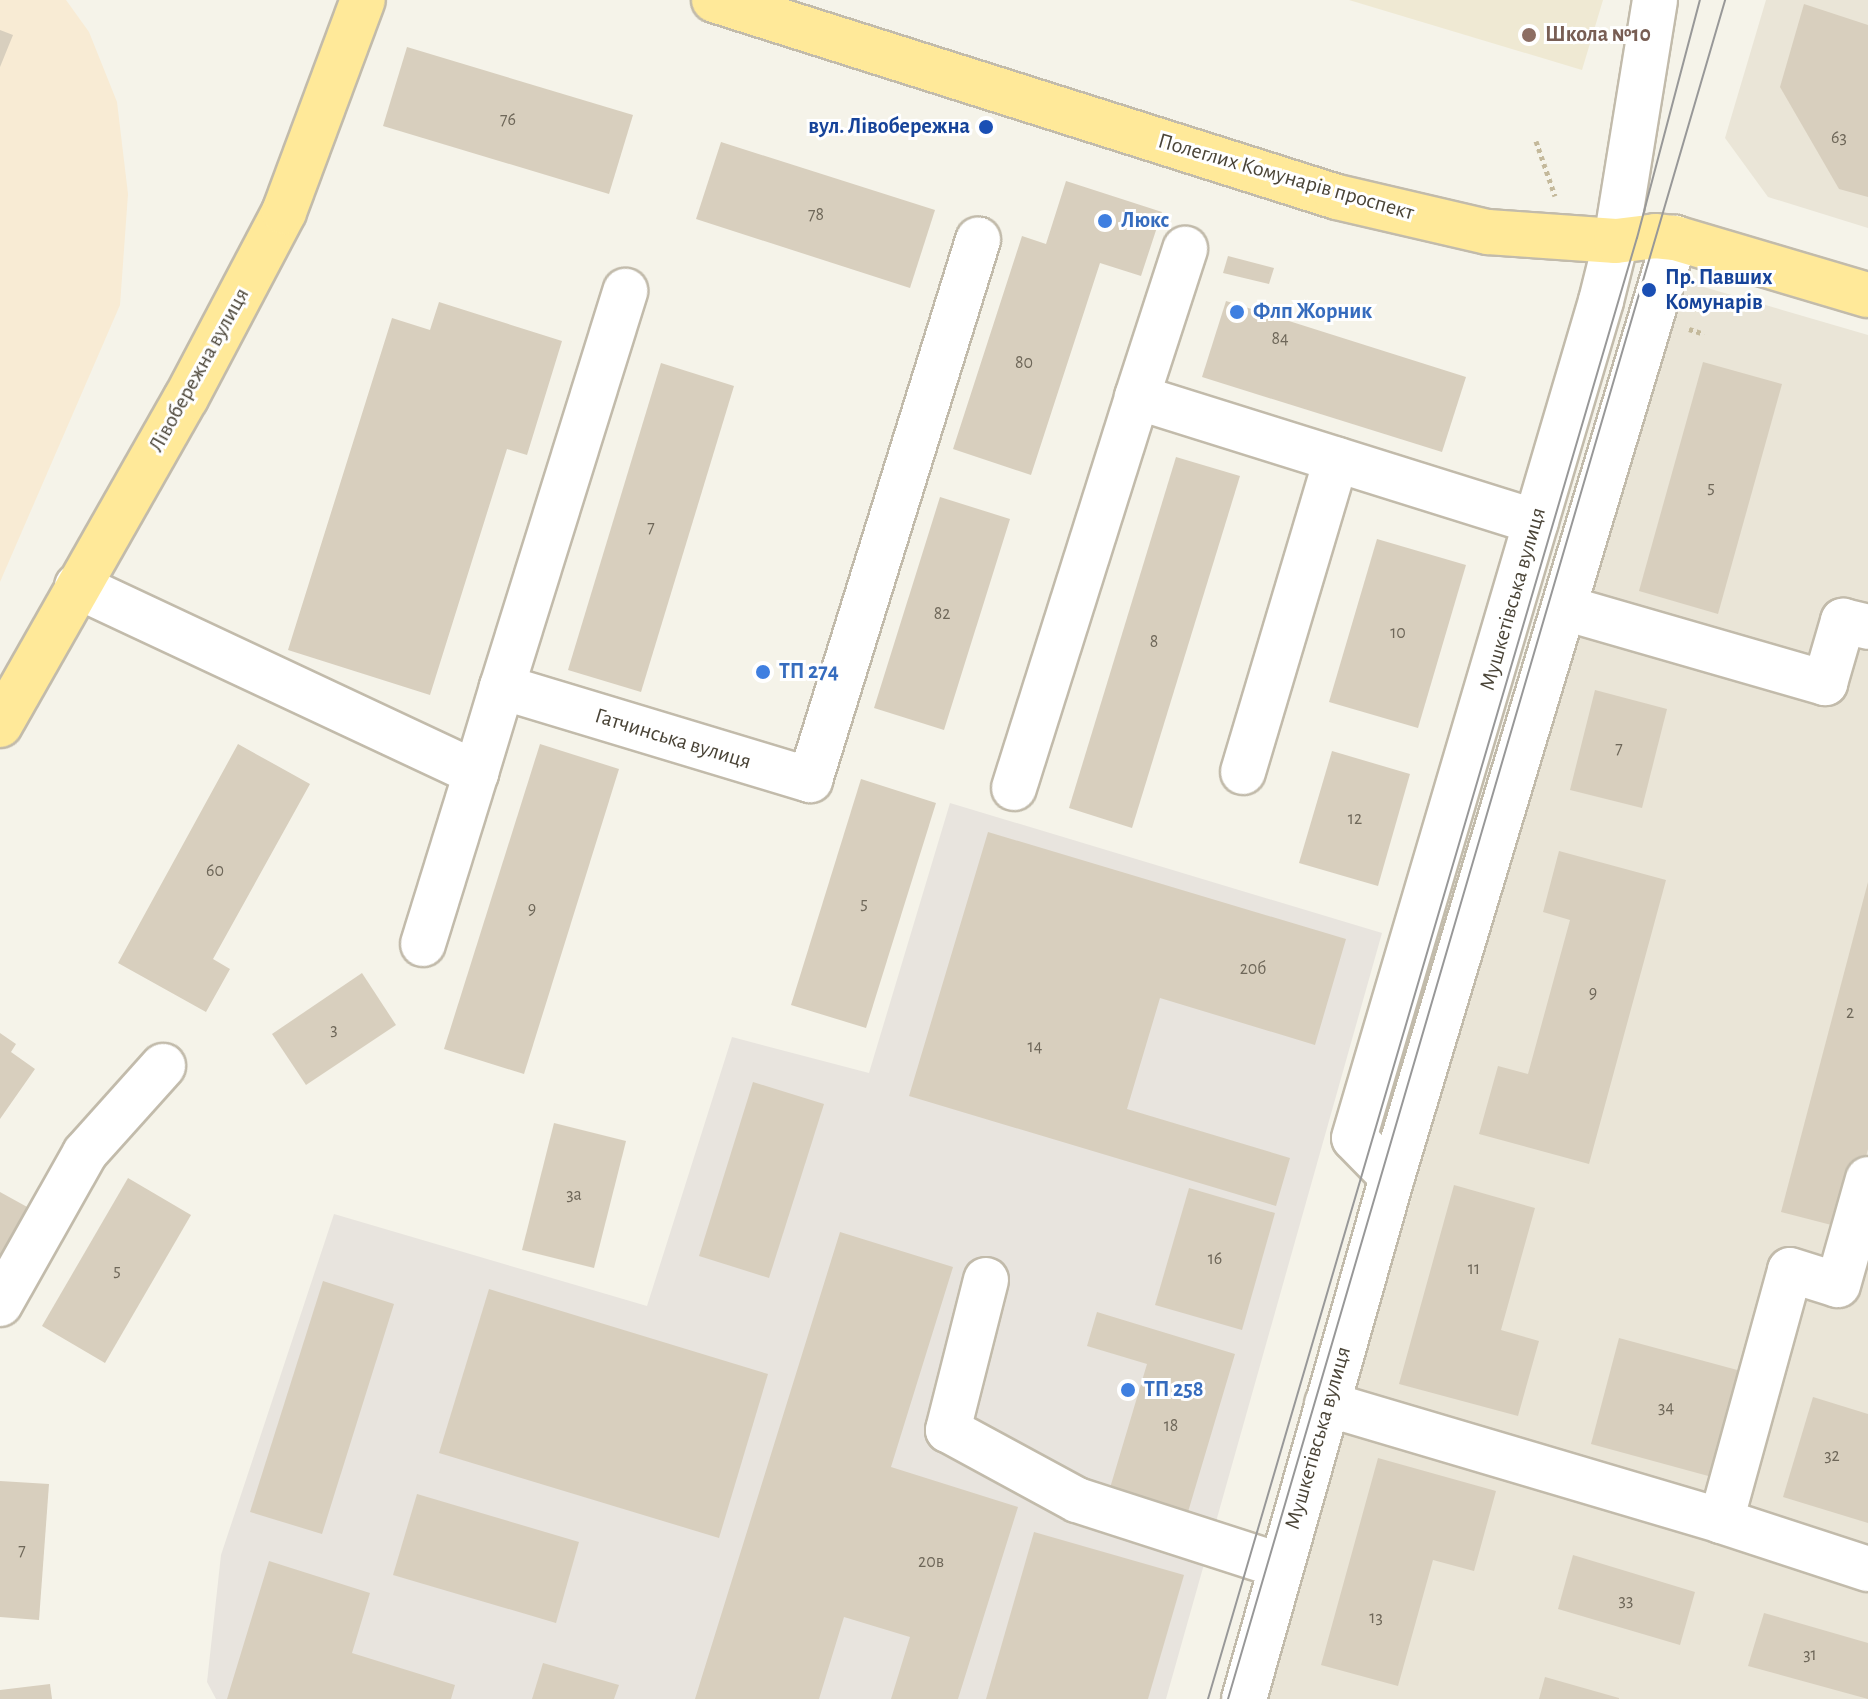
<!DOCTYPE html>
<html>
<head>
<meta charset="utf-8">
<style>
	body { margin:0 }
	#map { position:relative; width:1868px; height:1699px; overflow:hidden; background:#f5f3e9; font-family:"Alegreya Sans",sans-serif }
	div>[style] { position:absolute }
	.residential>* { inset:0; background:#eae5d7 }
	.commercial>* { inset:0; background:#f8ebd4 }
	.industrial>* { inset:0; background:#e8e4de }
	.education>* { inset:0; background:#efe9d3 }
	.building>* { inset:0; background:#d8cfbe }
	.path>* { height:5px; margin-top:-2.5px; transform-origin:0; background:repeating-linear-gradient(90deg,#c4b99b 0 4px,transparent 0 8px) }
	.roads { filter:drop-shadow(2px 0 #c2bbab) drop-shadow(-2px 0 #c2bbab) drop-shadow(0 2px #c2bbab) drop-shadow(0 -2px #c2bbab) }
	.minor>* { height:44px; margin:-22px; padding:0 22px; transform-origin:22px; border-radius:22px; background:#fff }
	.major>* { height:44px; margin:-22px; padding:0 22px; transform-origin:22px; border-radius:22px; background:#ffe999 }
	.tram>* { height:2px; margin:-1px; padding:0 1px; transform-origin:1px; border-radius:1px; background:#989898 }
	.dots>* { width:22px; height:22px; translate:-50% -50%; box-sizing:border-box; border:4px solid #fff; border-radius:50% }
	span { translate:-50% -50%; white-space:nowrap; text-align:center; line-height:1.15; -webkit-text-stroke:6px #fff; paint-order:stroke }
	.number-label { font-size:18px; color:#6e6759 }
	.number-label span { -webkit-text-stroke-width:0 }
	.education-label { font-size:22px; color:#785e54; font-weight:700 }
	.left { translate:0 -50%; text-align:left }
	.transit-label { font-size:22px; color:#164399; font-weight:700 }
	.right { translate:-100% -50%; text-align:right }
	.street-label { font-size:22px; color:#4a4437 }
	.shop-label { font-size:22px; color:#366cbe; font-weight:700 }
</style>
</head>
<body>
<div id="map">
	<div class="residential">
		<i style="clip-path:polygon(1766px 0,1868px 0,1868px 228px,1768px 197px,1725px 138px)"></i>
		<i style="clip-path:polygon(1680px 280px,1868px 335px,1868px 1699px,1265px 1699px)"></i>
	</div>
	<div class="commercial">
		<i style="clip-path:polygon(0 0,66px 0,89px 32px,117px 102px,128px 194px,120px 305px,0 582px)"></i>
	</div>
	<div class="industrial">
		<i style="clip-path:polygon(950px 803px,1382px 933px,1166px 1699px,216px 1699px,207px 1682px,221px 1555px,334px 1214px,647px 1306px,732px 1037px,869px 1073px)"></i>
	</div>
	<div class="education">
		<i style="clip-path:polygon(1349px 0,1603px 0,1582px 70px)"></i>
	</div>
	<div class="building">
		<i style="clip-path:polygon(1804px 4px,1868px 25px,1868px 197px,1839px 189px,1780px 87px)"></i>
		<i style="clip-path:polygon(0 30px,13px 35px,0 67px)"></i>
		<i style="clip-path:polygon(407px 47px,633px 115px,609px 194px,383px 126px)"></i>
		<i style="clip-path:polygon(721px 142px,935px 210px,910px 288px,696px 219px)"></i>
		<i style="clip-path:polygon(1066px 181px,1162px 212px,1141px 276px,1100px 263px,1031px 475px,953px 449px,1022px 236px,1046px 244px)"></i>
		<i style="clip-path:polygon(1228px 256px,1274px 268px,1269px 284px,1223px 273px)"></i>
		<i style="clip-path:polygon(1226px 301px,1466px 377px,1442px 452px,1202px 377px)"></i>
		<i style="clip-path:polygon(439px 302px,562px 341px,527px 455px,507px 449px,430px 695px,288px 650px,392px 318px,430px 330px)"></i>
		<i style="clip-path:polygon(1703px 362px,1782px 384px,1718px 614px,1639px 591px)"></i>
		<i style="clip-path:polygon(661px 363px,734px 386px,641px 692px,568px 670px)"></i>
		<i style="clip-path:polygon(1176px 457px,1240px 476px,1132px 828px,1069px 808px)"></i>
		<i style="clip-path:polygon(940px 497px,1010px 519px,944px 730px,874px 708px)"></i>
		<i style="clip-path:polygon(1377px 539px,1466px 565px,1418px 728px,1329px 702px)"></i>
		<i style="clip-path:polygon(1595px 690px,1667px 709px,1642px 808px,1570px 790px)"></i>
		<i style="clip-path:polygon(238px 744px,310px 784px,213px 959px,230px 969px,206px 1012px,118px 963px)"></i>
		<i style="clip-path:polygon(540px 744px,619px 769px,524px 1074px,444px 1049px)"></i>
		<i style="clip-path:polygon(1332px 751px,1410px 774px,1378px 886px,1299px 863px)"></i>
		<i style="clip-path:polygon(861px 779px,936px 803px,866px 1028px,791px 1005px)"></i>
		<i style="clip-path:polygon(988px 832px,1346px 939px,1315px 1045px,1160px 998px,1127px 1109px,1290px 1158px,1276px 1206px,909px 1096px)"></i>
		<i style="clip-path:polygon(1559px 851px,1666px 880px,1589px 1164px,1479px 1134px,1498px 1066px,1528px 1074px,1570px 920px,1543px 912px)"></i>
		<i style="clip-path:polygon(1868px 882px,1868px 1149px,1847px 1229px,1781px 1212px)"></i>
		<i style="clip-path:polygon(362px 973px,396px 1025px,306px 1085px,272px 1034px)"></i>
		<i style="clip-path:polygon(0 1033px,16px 1044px,11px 1052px,35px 1069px,0 1119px)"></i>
		<i style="clip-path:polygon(753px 1082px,824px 1104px,769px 1278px,699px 1256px)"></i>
		<i style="clip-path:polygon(554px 1123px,626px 1141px,594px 1268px,522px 1250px)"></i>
		<i style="clip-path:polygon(128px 1178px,191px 1215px,105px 1363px,42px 1326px)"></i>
		<i style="clip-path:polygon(1454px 1185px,1535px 1208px,1501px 1330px,1539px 1341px,1518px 1416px,1399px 1384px)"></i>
		<i style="clip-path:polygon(1189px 1188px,1275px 1213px,1242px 1330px,1155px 1305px)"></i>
		<i style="clip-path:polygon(0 1192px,29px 1208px,0 1257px)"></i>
		<i style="clip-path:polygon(840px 1232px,953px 1267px,891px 1467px,1018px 1507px,958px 1699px,891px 1699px,910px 1637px,844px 1617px,819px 1699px,695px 1699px)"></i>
		<i style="clip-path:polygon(323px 1281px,394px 1304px,322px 1534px,250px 1512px)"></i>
		<i style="clip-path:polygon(489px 1289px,768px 1374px,719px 1538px,439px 1453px)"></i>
		<i style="clip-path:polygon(1097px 1312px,1235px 1354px,1188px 1512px,1110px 1488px,1147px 1364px,1087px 1346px)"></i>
		<i style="clip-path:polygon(1619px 1338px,1741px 1371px,1712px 1477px,1591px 1444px)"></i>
		<i style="clip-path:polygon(1813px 1397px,1868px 1414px,1868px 1523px,1783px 1497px)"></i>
		<i style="clip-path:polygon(1378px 1458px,1496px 1491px,1474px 1571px,1433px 1560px,1398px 1686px,1321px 1665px)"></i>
		<i style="clip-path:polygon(0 1481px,49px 1484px,39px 1620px,0 1617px)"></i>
		<i style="clip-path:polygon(417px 1494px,579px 1542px,556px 1623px,393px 1575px)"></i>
		<i style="clip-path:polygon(1034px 1532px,1184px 1575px,1148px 1699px,986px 1699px)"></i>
		<i style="clip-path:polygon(1573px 1555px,1695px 1592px,1680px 1645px,1558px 1609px)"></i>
		<i style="clip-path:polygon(269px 1561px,370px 1593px,352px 1653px,455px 1685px,451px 1699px,227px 1699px)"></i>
		<i style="clip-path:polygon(1764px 1613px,1868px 1643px,1868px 1699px,1748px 1666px)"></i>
		<i style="clip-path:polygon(543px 1663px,619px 1685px,614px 1699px,532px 1699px)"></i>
		<i style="clip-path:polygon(1545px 1677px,1619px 1698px,1619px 1699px,1539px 1699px)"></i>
		<i style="clip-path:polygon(50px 1684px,52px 1699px,0 1699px,0 1690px)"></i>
	</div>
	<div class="path">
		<i style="left:1536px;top:141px;width:58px;rotate:70.9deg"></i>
		<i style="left:1689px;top:329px;width:16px;rotate:18deg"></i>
	</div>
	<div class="roads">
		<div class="minor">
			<i style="left:1137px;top:397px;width:156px;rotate:-72deg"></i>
			<i style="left:77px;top:586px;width:441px;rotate:25.1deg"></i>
			<i style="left:476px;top:773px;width:90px;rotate:-73.2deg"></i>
			<i style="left:502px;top:687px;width:322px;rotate:16.8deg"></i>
			<i style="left:810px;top:780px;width:566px;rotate:-72.72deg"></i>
			<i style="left:1565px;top:608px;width:271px;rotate:16.1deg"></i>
			<i style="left:1825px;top:683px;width:65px;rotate:-73.8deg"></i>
			<i style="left:1843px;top:621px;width:26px;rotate:13deg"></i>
			<i style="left:502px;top:687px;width:415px;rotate:-72.7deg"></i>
			<i style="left:1243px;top:772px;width:326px;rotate:-73.4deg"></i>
			<i style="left:1014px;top:788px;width:410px;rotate:-72.5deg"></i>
			<i style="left:1137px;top:397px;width:418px;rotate:17.4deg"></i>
			<i style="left:423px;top:944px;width:179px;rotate:-72.8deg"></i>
			<i style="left:1392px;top:1177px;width:54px;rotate:-134.3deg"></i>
			<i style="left:1354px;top:1138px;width:873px;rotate:-73.56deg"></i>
			<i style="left:1601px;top:301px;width:62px;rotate:-76deg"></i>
			<i style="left:1616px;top:241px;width:244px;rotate:-80.8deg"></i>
			<i style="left:986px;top:1280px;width:155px;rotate:104.2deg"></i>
			<i style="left:948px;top:1430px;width:147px;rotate:28.5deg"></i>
			<i style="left:1077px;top:1500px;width:214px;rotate:17.9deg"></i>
			<i style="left:0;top:1304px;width:173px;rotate:-60.6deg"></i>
			<i style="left:85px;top:1153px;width:117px;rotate:-48.1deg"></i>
			<i style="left:1327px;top:1404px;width:411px;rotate:16.5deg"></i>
			<i style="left:1721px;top:1521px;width:155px;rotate:18.1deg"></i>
			<i style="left:1721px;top:1521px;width:260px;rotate:-74.6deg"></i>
			<i style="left:1790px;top:1270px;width:50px;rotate:17.4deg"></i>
			<i style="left:1838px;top:1285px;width:110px;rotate:-74.2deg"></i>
			<i style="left:1244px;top:1699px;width:543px;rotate:-74.17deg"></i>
			<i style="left:1392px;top:1177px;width:981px;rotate:-73.23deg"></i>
		</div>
		<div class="major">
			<i style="left:714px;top:0;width:653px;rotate:17.55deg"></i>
			<i style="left:1337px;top:197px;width:155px;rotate:13.1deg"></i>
			<i style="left:1488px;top:232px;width:128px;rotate:4deg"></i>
			<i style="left:1616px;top:241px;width:39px;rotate:-7deg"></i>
			<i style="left:1655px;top:236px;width:20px;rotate:6deg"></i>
			<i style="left:1675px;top:238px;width:201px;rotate:16.5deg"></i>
			<i style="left:0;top:725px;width:376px;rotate:-60.4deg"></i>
			<i style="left:186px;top:398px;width:210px;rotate:-62.2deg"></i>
			<i style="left:284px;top:212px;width:226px;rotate:-69.6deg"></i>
		</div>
	</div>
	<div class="tram">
		<i style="left:1208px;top:1699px;width:1523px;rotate:-73.64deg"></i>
		<i style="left:1637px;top:238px;width:246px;rotate:-75.2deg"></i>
		<i style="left:1228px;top:1699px;width:1770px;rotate:-73.69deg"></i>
	</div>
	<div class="dots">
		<i style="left:1529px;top:35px;background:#8d6e63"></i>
		<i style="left:986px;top:127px;background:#1a4fb4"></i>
		<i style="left:1105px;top:221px;background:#3f7fe0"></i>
		<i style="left:1649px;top:290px;background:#1a4fb4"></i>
		<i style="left:1237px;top:312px;background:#3f7fe0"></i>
		<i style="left:763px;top:672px;background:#3f7fe0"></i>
		<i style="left:1128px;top:1390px;background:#3f7fe0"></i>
	</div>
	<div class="number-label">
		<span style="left:508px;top:120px">76</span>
		<span style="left:1839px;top:138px">63</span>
		<span style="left:816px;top:215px">78</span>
		<span style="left:1280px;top:339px">84</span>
		<span style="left:1024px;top:363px">80</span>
		<span style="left:1711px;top:488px">5</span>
		<span style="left:651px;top:528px">7</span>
		<span style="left:942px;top:614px">82</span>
		<span style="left:1398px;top:633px">10</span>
		<span style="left:1154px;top:642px">8</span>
		<span style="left:1619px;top:749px">7</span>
		<span style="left:1355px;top:819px">12</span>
		<span style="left:215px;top:871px">60</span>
		<span style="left:864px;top:904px">5</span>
		<span style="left:532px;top:909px">9</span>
		<span style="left:1253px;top:969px">20б</span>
		<span style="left:1593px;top:993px">9</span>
		<span style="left:1850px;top:1013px">2</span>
		<span style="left:334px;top:1030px">3</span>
		<span style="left:1035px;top:1047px">14</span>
		<span style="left:574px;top:1195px">3а</span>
		<span style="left:1215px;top:1259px">16</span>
		<span style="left:1474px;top:1269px">11</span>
		<span style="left:117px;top:1271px">5</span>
		<span style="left:1666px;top:1408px">34</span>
		<span style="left:1171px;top:1426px">18</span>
		<span style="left:1832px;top:1456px">32</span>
		<span style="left:22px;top:1551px">7</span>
		<span style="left:931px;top:1562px">20в</span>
		<span style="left:1626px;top:1601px">33</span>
		<span style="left:1376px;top:1618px">13</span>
		<span style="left:1810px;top:1655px">31</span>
	</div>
	<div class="education-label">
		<span class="left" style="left:1545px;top:35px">Школа №10</span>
	</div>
	<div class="transit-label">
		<span class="right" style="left:970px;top:127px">вул. Лівобережна</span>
		<span class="left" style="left:1665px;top:290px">Пр. Павших<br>Комунарiв</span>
	</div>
	<div class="street-label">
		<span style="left:1286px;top:177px;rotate:16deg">Полеглих Комунарів проспект</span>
		<span style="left:199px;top:370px;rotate:-61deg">Лівобережна вулиця</span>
		<span style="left:1513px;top:599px;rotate:-74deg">Мушкетівська вулиця</span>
		<span style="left:673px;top:739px;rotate:17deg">Гатчинська вулиця</span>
		<span style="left:1318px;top:1438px;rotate:-74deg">Мушкетівська вулиця</span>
	</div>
	<div class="shop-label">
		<span class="left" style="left:1121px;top:221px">Люкс</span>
		<span class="left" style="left:1253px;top:312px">Флп Жорник</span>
		<span class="left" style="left:779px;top:672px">ТП 274</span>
		<span class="left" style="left:1144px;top:1390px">ТП 258</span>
	</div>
</div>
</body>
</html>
